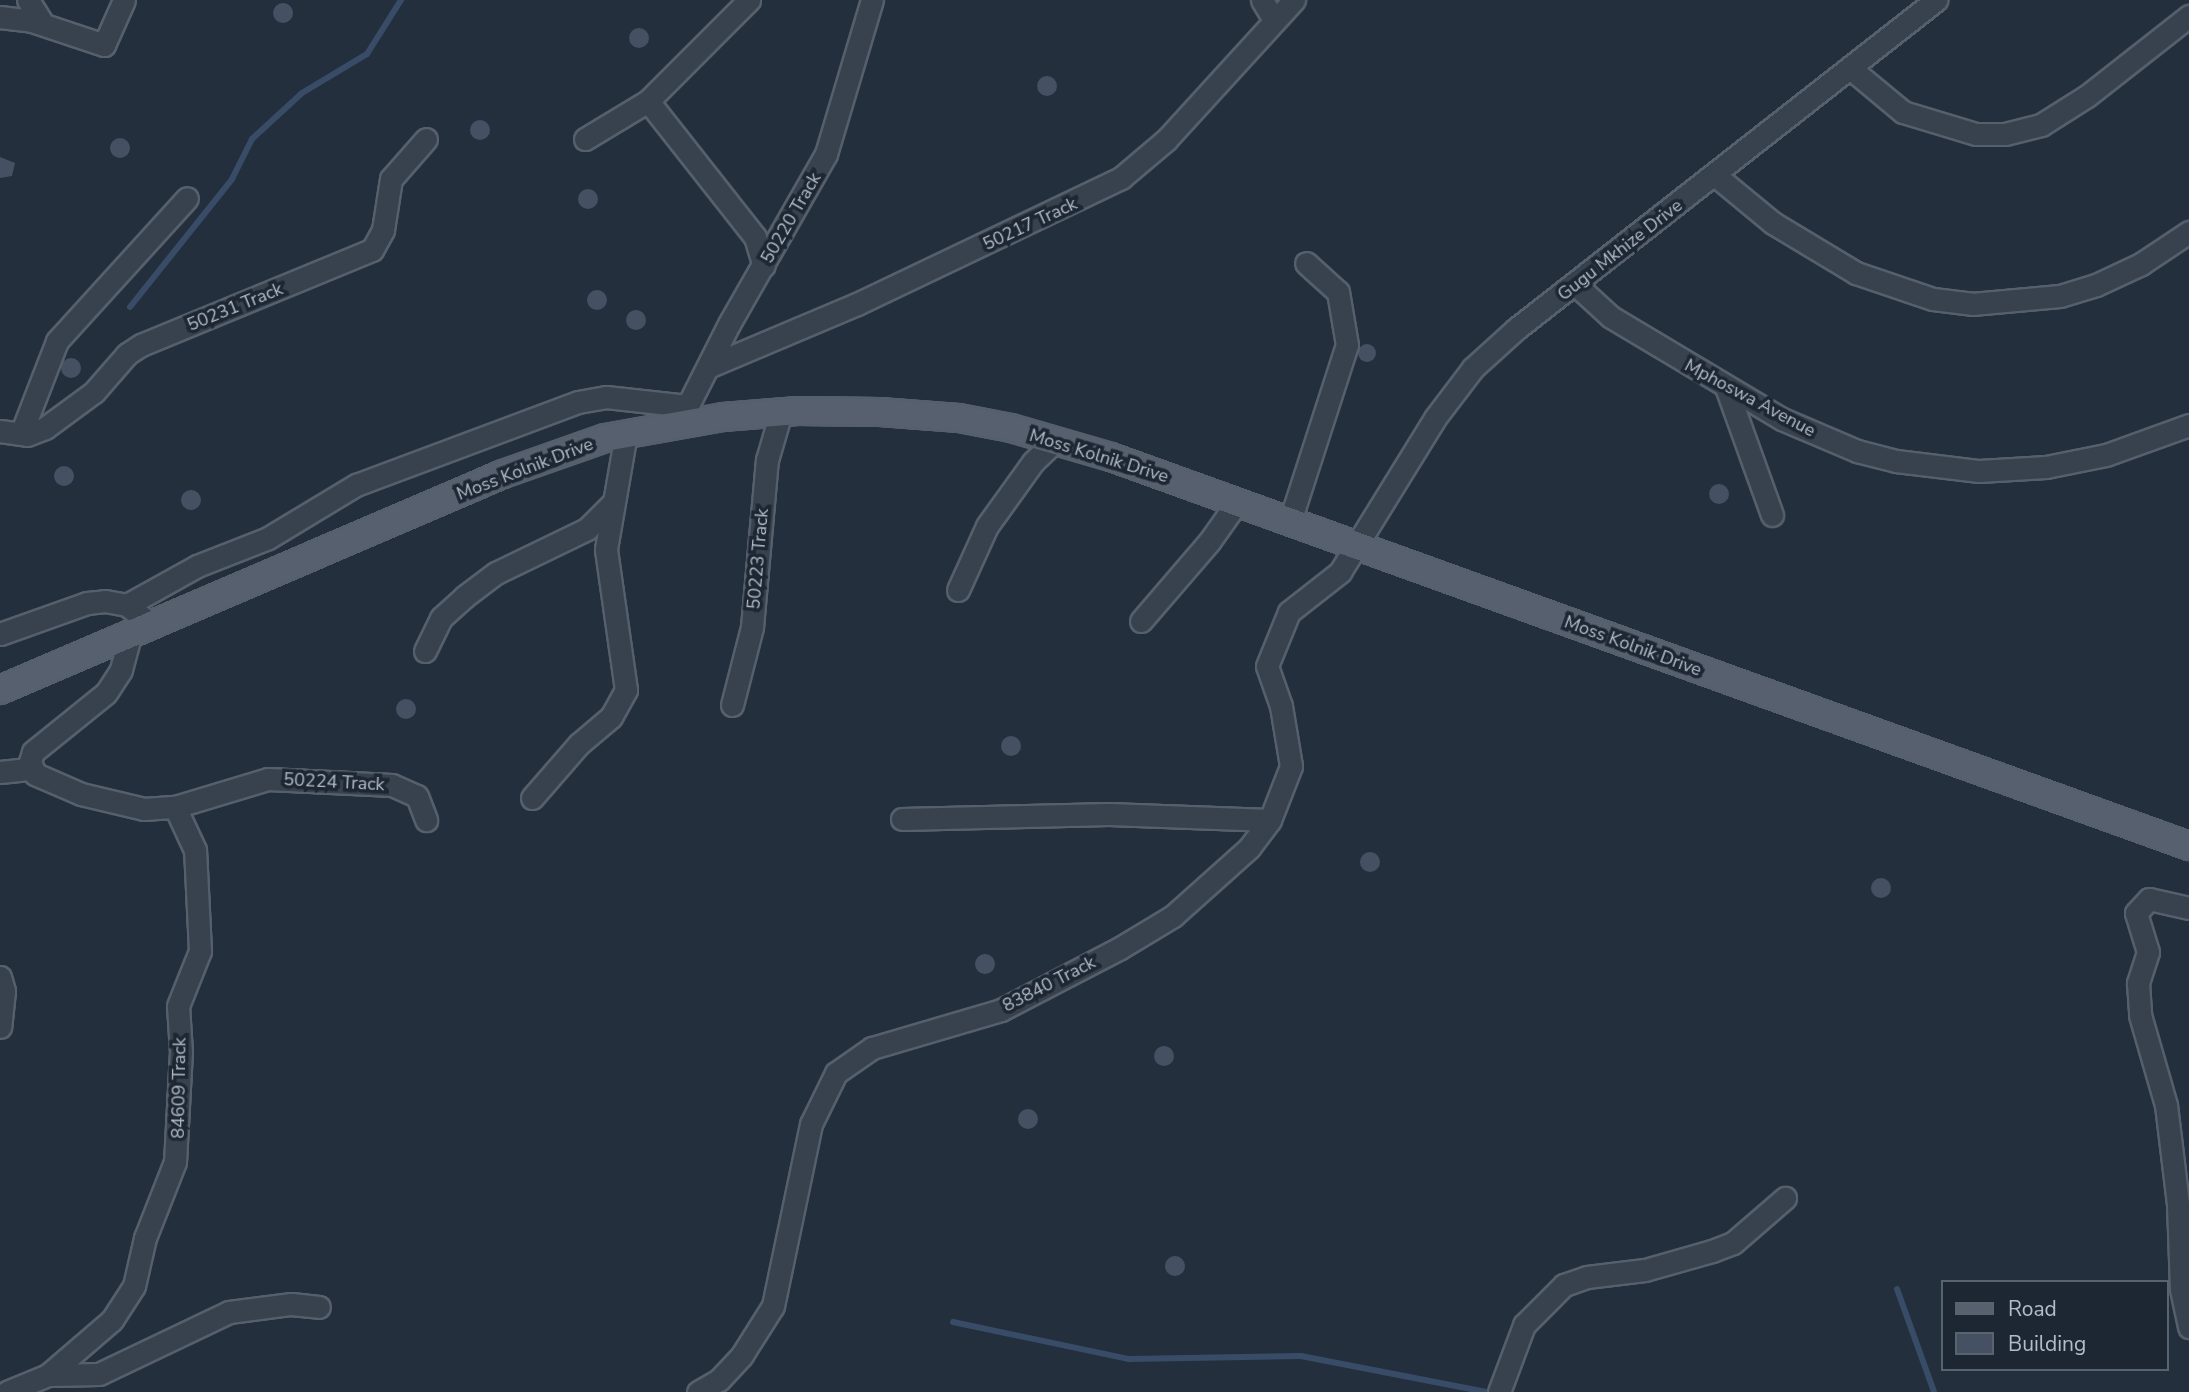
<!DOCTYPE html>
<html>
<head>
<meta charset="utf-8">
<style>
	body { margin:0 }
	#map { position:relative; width:2189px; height:1392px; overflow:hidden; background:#242f3e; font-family:"Nunito Sans",sans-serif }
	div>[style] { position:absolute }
	.stream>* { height:6px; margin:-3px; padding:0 3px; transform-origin:3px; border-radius:3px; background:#394c67 }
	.building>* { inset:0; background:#455162 }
	.round { border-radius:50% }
	.roads { filter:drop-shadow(2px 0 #565f6c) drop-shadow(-2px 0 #565f6c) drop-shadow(0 2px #565f6c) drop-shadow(0 -2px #565f6c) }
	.minor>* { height:21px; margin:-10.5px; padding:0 10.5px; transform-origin:10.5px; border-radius:10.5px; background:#38414e }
	.major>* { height:26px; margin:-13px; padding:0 13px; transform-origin:13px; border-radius:13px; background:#56606e }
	span { translate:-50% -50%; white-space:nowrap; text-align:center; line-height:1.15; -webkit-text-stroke:7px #1d2633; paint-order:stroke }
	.street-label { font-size:18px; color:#b4bcc9 }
	.legend { position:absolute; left:1941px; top:1280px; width:228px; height:91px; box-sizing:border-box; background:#1d2633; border:2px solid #59626f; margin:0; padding:9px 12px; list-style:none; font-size:21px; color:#b4bcc9 }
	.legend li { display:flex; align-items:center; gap:14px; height:35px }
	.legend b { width:35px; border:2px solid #59626f }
</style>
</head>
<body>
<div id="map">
	<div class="stream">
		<i style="left:130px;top:307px;width:164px;rotate:-51.4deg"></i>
		<i style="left:232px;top:179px;width:45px;rotate:-63.4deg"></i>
		<i style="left:252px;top:139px;width:68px;rotate:-42.6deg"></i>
		<i style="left:302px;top:93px;width:76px;rotate:-31deg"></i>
		<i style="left:367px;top:54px;width:64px;rotate:-57.8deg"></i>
		<i style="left:1897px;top:1289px;width:109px;rotate:70.2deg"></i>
		<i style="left:953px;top:1322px;width:180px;rotate:11.9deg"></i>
		<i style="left:1129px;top:1359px;width:172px;rotate:-1deg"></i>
		<i style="left:1301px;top:1356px;width:189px;rotate:11deg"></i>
	</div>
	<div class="building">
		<i class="round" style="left:273px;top:3px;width:20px;height:20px"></i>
		<i class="round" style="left:629px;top:28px;width:20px;height:20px"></i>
		<i class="round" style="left:1037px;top:76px;width:20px;height:20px"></i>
		<i class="round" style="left:470px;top:120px;width:20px;height:20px"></i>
		<i class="round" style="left:110px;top:138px;width:20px;height:20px"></i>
		<i style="clip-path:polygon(0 157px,15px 163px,12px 176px,0 178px)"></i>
		<i class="round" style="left:578px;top:189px;width:20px;height:20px"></i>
		<i class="round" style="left:587px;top:290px;width:20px;height:20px"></i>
		<i class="round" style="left:626px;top:310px;width:20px;height:20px"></i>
		<i class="round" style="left:1358px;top:344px;width:18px;height:18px"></i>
		<i class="round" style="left:61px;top:358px;width:20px;height:20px"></i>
		<i class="round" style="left:54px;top:466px;width:20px;height:20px"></i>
		<i class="round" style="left:1709px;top:484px;width:20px;height:20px"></i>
		<i class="round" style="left:181px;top:490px;width:20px;height:20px"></i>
		<i class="round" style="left:396px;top:699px;width:20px;height:20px"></i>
		<i class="round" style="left:1001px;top:736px;width:20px;height:20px"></i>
		<i class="round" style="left:1360px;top:852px;width:20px;height:20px"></i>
		<i class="round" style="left:1871px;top:878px;width:20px;height:20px"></i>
		<i class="round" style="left:975px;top:954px;width:20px;height:20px"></i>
		<i class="round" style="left:1154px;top:1046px;width:20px;height:20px"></i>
		<i class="round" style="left:1018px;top:1109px;width:20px;height:20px"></i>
		<i class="round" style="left:1165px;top:1256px;width:20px;height:20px"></i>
	</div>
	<div class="roads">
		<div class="minor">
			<i style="left:28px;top:0;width:28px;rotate:58deg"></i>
			<i style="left:1262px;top:0;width:23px;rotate:59deg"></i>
			<i style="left:0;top:17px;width:32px;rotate:7deg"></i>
			<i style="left:32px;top:21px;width:76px;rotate:18.4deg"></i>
			<i style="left:104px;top:45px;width:49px;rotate:-66deg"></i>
			<i style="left:1850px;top:68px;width:69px;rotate:39.7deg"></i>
			<i style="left:1903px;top:112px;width:76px;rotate:16.8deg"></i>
			<i style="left:1976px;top:134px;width:29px"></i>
			<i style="left:2005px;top:134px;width:37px;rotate:-14deg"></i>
			<i style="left:2041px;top:125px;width:54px;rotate:-32.2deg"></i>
			<i style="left:2087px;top:96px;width:130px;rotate:-38.1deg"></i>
			<i style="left:648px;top:101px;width:173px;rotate:51.8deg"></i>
			<i style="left:755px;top:237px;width:30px;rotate:73deg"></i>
			<i style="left:585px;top:139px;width:74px;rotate:-31.1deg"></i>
			<i style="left:648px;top:101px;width:143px;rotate:-45deg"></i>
			<i style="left:1716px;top:176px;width:74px;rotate:39.5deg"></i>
			<i style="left:1773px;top:223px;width:97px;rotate:31.1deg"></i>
			<i style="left:1856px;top:273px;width:81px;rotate:18.7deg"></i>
			<i style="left:1933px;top:299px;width:39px;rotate:7deg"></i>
			<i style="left:1972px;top:304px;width:88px;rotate:-5.2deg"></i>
			<i style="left:2060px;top:296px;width:38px;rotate:-17deg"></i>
			<i style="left:2096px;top:285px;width:50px;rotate:-25deg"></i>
			<i style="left:2141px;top:264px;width:58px;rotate:-33.7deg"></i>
			<i style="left:1576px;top:285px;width:47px;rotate:42.4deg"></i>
			<i style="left:1611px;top:317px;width:199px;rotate:30.8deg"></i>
			<i style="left:1782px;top:419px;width:82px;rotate:23.1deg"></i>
			<i style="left:1857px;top:451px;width:40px;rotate:14.4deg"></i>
			<i style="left:1896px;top:461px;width:84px;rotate:6.9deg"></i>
			<i style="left:1979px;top:471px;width:67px;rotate:-3.4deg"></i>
			<i style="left:2046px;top:467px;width:61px;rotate:-11.3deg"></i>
			<i style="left:2106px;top:455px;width:88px;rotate:-19.9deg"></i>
			<i style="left:710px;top:366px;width:160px;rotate:-22.9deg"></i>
			<i style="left:857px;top:304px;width:293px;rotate:-25.5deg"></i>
			<i style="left:1121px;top:178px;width:59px;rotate:-40.2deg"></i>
			<i style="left:1166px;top:140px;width:190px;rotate:-47.6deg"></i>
			<i style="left:1726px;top:387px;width:136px;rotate:70.2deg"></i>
			<i style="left:682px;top:417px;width:104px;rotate:-63.2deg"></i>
			<i style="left:729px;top:324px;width:196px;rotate:-60.3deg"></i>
			<i style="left:826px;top:154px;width:161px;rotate:-73.4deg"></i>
			<i style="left:0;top:431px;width:27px;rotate:8deg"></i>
			<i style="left:27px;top:435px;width:19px;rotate:-21deg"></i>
			<i style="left:45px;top:428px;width:61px;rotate:-36.3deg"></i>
			<i style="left:94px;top:392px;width:50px;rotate:-49deg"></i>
			<i style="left:127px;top:354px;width:17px;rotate:-33deg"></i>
			<i style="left:141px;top:345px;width:250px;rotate:-22.4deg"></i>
			<i style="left:372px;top:250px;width:23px;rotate:-61deg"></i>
			<i style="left:383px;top:230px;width:52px;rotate:-81.1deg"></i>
			<i style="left:391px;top:179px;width:53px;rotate:-48.8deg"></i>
			<i style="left:21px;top:434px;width:100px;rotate:-68.8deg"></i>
			<i style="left:57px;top:341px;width:193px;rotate:-47.7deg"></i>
			<i style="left:1290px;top:521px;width:185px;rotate:-72.1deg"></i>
			<i style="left:1347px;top:345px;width:54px;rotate:-99.6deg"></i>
			<i style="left:1338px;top:292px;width:43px;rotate:-137.8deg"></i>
			<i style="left:958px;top:590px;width:70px;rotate:-65.6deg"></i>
			<i style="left:987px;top:526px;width:79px;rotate:-54.3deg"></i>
			<i style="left:1033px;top:462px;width:30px;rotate:-44deg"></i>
			<i style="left:127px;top:605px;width:80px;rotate:-29.1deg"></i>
			<i style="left:197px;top:566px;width:76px;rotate:-21.5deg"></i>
			<i style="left:268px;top:538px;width:103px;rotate:-31.1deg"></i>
			<i style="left:356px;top:485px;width:237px;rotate:-20.5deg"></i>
			<i style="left:578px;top:402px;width:28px;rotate:-10deg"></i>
			<i style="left:606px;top:397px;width:82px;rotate:6.3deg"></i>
			<i style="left:1141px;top:621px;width:104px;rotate:-49.3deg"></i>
			<i style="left:1209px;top:542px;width:50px;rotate:-54.7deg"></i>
			<i style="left:0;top:634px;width:92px;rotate:-19.6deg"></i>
			<i style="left:87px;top:603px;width:18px;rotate:-6deg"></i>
			<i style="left:105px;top:601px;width:22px;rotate:10deg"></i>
			<i style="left:127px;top:605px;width:33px;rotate:39deg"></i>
			<i style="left:130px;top:636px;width:35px;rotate:105deg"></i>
			<i style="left:121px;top:670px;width:27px;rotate:123deg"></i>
			<i style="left:106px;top:693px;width:94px;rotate:141.1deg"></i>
			<i style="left:33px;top:752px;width:10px;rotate:107deg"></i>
			<i style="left:30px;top:762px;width:13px;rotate:67deg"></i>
			<i style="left:35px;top:774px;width:50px;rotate:23.5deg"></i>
			<i style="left:81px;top:794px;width:65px;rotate:13.4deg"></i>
			<i style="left:144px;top:809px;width:31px;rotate:-4deg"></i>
			<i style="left:175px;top:807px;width:97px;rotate:-16.8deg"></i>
			<i style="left:268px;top:779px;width:124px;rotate:2.8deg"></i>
			<i style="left:392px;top:785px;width:27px;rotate:24deg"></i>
			<i style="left:417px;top:796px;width:26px;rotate:69deg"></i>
			<i style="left:425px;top:651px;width:37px;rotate:-64deg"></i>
			<i style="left:441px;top:618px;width:31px;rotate:-42deg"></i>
			<i style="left:464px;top:597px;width:40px;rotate:-37deg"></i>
			<i style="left:496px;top:573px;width:101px;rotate:-25.8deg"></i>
			<i style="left:587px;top:529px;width:35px;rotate:-45deg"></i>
			<i style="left:732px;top:705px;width:81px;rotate:-75.6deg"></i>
			<i style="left:752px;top:627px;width:168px;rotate:-84.9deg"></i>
			<i style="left:767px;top:460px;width:50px;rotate:-73.7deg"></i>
			<i style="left:0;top:772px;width:31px;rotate:-6deg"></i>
			<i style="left:532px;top:798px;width:72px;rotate:-49deg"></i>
			<i style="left:579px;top:744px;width:42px;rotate:-40.2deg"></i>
			<i style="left:611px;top:717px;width:31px;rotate:-61deg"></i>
			<i style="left:626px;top:690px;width:142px;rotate:-98.1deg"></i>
			<i style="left:606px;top:549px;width:118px;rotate:-80.2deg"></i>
			<i style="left:902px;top:819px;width:207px;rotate:-1.4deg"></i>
			<i style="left:1109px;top:814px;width:161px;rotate:2.1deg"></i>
			<i style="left:2189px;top:908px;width:41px;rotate:-167.3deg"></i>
			<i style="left:2149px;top:899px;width:19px;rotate:133deg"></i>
			<i style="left:2136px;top:913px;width:41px;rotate:72.9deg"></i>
			<i style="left:2148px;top:952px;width:33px;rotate:108deg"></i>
			<i style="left:2138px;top:983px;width:32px;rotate:86deg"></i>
			<i style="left:2140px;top:1015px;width:94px;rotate:73.9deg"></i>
			<i style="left:2166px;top:1105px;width:100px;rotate:83.1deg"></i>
			<i style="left:2178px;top:1204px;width:85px;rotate:88deg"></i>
			<i style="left:2181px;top:1289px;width:39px;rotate:78deg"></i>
			<i style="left:0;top:977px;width:15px;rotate:74deg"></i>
			<i style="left:4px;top:991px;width:36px;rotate:96deg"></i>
			<i style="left:48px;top:1375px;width:51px;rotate:-1.1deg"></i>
			<i style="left:99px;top:1374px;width:144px;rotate:-25.5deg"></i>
			<i style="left:229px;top:1312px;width:63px;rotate:-7.4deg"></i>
			<i style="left:291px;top:1304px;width:28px;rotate:6deg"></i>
			<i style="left:7px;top:1392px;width:44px;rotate:-22.5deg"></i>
			<i style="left:48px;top:1375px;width:84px;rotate:-40.7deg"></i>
			<i style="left:112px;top:1320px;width:40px;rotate:-57.1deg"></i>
			<i style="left:134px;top:1286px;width:49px;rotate:-77.1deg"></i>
			<i style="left:145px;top:1238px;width:82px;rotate:-68.5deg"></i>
			<i style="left:175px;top:1162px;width:110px;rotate:-86.9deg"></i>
			<i style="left:181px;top:1052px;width:46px;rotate:-93.7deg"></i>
			<i style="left:178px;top:1006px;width:59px;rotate:-68.2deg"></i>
			<i style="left:200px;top:951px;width:101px;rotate:-92.8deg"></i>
			<i style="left:195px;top:850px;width:47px;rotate:-114.9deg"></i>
			<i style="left:698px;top:1392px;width:24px;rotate:-30deg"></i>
			<i style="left:719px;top:1380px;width:34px;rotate:-47deg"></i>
			<i style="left:742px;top:1355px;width:58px;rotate:-57.7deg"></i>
			<i style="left:773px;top:1306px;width:186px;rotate:-78.2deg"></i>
			<i style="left:811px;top:1124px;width:57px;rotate:-63.9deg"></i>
			<i style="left:836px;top:1073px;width:44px;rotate:-34.8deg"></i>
			<i style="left:872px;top:1048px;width:134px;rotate:-16.4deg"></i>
			<i style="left:1001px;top:1010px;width:134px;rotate:-27.5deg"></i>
			<i style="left:1120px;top:948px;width:62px;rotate:-31.1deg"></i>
			<i style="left:1173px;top:916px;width:102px;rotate:-41.8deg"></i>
			<i style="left:1249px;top:848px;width:35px;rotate:-53deg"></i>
			<i style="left:1270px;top:820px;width:58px;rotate:-68.7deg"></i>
			<i style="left:1291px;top:766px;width:61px;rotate:-99.5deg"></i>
			<i style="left:1281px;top:706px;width:42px;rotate:-109.3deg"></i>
			<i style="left:1267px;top:666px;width:58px;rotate:-67.8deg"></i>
			<i style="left:1289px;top:612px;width:65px;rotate:-38.1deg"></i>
			<i style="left:1340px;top:572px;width:181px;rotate:-58.3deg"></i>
			<i style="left:1435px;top:418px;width:63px;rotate:-52.8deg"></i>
			<i style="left:1473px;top:368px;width:58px;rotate:-42.2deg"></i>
			<i style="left:1516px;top:329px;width:534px;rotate:-38.07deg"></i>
			<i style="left:1499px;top:1392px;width:72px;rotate:-69.5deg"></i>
			<i style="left:1524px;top:1325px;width:57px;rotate:-45deg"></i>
			<i style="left:1564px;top:1285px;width:24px;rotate:-19deg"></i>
			<i style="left:1587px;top:1277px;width:58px;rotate:-6.9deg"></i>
			<i style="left:1645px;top:1270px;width:70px;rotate:-15.8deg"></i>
			<i style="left:1712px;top:1251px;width:22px;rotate:-21deg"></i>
			<i style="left:1733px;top:1243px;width:69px;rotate:-40.9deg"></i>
		</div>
		<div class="major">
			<i style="left:0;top:690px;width:547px;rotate:-23.24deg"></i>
			<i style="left:503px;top:474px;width:108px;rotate:-19.4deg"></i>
			<i style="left:605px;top:438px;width:120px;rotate:-10.1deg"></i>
			<i style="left:723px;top:417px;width:75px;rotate:-4.6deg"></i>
			<i style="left:798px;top:411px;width:82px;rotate:0.7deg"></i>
			<i style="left:880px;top:412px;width:79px;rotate:4.3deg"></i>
			<i style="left:959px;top:418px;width:53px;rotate:10.9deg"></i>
			<i style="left:1011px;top:428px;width:104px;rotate:16.2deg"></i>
			<i style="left:1111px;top:457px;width:1146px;rotate:19.84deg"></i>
		</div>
	</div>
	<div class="street-label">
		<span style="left:791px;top:218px;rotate:-60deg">50220 Track</span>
		<span style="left:1030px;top:224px;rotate:-25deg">50217 Track</span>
		<span style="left:1620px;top:250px;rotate:-38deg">Gugu Mkhize Drive</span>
		<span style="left:235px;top:307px;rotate:-22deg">50231 Track</span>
		<span style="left:1750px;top:398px;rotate:28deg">Mphoswa Avenue</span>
		<span style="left:1099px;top:456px;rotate:17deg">Moss Kolnik Drive</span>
		<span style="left:525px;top:469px;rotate:-21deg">Moss Kolnik Drive</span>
		<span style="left:758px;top:559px;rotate:-85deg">50223 Track</span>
		<span style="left:1633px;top:646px;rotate:20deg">Moss Kolnik Drive</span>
		<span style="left:334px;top:782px;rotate:3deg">50224 Track</span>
		<span style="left:1049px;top:984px;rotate:-27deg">83840 Track</span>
		<span style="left:179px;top:1088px;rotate:-89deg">84609 Track</span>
	</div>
	<ul class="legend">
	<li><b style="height:9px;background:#56606e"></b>Road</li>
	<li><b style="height:19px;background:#455162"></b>Building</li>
	</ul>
</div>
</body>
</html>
